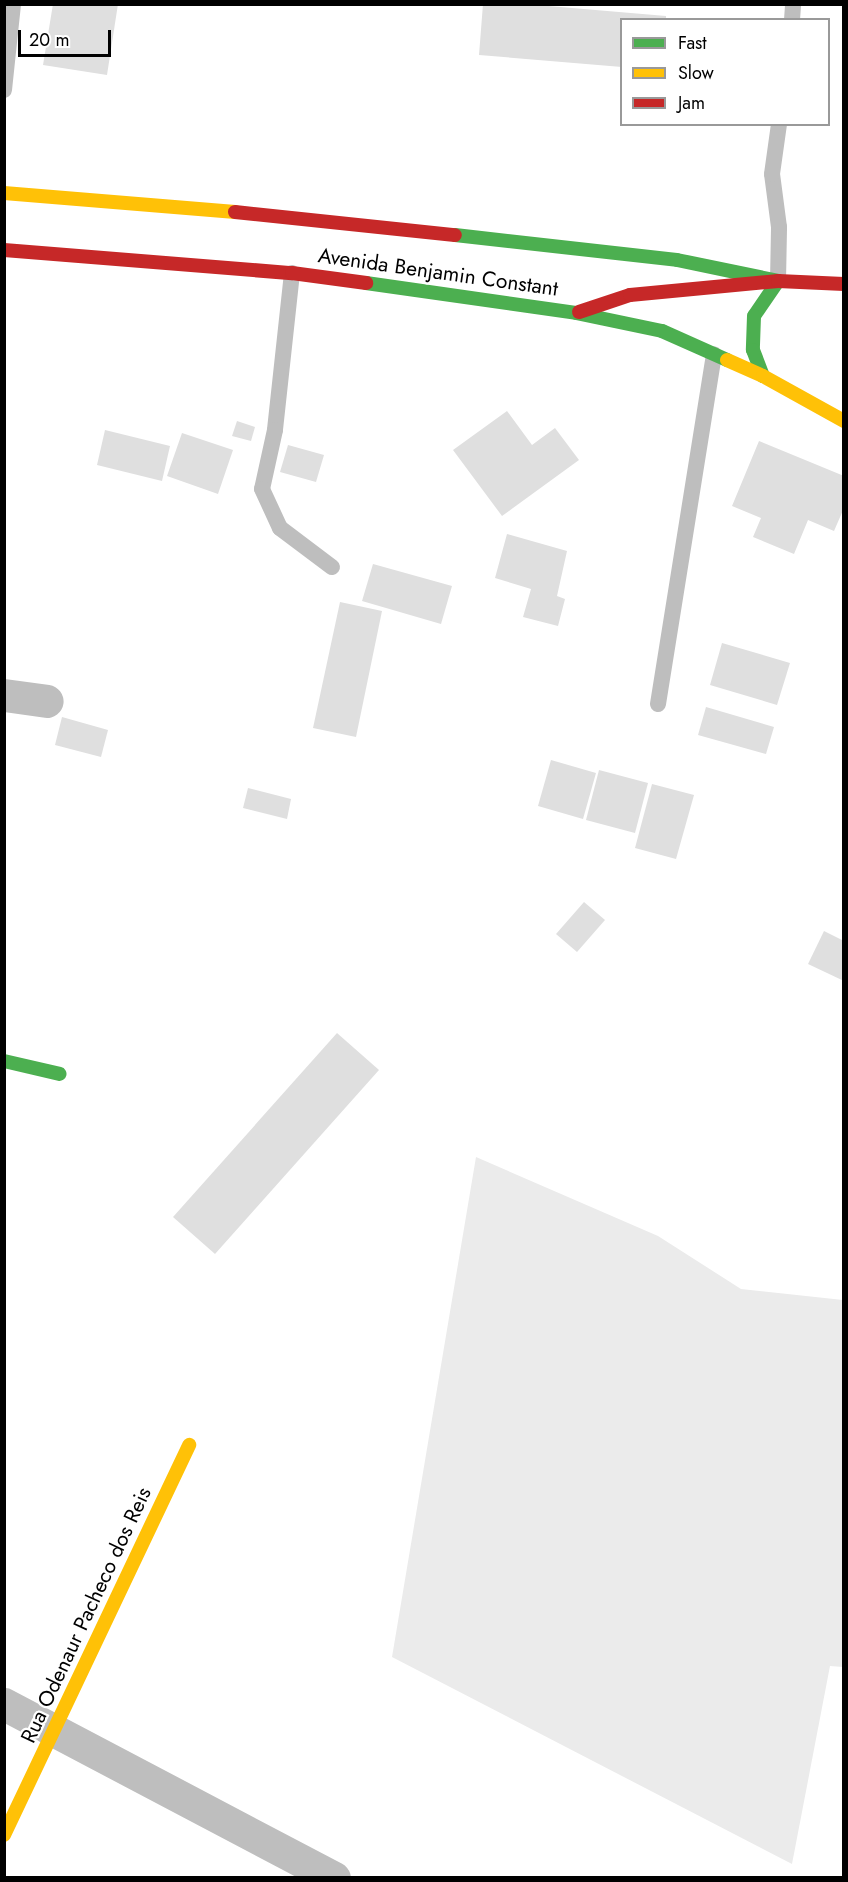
<!DOCTYPE html>
<html>
<head>
<meta charset="utf-8">
<style>
	body { margin:0 }
	#map { position:relative; width:848px; height:1882px; overflow:hidden; background:#fff; font-family:Jost,sans-serif }
	div>[style] { position:absolute }
	.green>* { inset:0; background:#ebebeb }
	.building>* { inset:0; background:#dfdfdf }
	.lane>* { height:16px; margin:-8px; padding:0 8px; transform-origin:8px; border-radius:8px; background:#bebebe }
	.street>* { height:33px; margin:-16.5px; padding:0 16.5px; transform-origin:16.5px; border-radius:16.5px; background:#bebebe }
	.fast>* { height:14px; margin:-7px; padding:0 7px; transform-origin:7px; border-radius:7px; background:#4caf50 }
	.slow>* { height:14px; margin:-7px; padding:0 7px; transform-origin:7px; border-radius:7px; background:#ffc107 }
	.jam>* { height:14px; margin:-7px; padding:0 7px; transform-origin:7px; border-radius:7px; background:#c62828 }
	span { translate:-50% -50%; white-space:nowrap; text-align:center; line-height:1.15; -webkit-text-stroke:4.5px #fff; paint-order:stroke }
	.street-label { font-size:21px; color:#000 }
	.frame { position:absolute; inset:0; border:6px solid #000; pointer-events:none }
	.legend { position:absolute; left:620px; top:18px; width:210px; height:108px; box-sizing:border-box; background:#fff; border:2px solid #999; margin:0; padding:8px 10px; list-style:none; font-size:18px; color:#000 }
	.legend li { display:flex; align-items:center; gap:12px; height:30px }
	.legend b { width:30px; border:2px solid #999 }
	.scale { position:absolute; left:18px; top:30px; width:93px; height:27px; box-sizing:border-box; border:3px solid #000; border-top:0; padding-left:8px; font-size:18px; line-height:21px; white-space:nowrap; color:#000; -webkit-text-stroke:4px #fff; paint-order:stroke }
</style>
</head>
<body>
<div id="map">
	<div class="green">
		<i style="clip-path:polygon(476px 1157px,658px 1236px,741px 1289px,843px 1300px,843px 1667px,830px 1666px,792px 1864px,392px 1657px)"></i>
	</div>
	<div class="building">
		<i style="clip-path:polygon(53px 4px,118px 4px,107px 75px,43px 65px)"></i>
		<i style="clip-path:polygon(483px 4px,525px 4px,666px 16px,666px 20px,622px 20px,622px 67px,479px 55px)"></i>
		<i style="clip-path:polygon(507px 411px,532px 445px,555px 428px,579px 460px,502px 516px,453px 450px)"></i>
		<i style="clip-path:polygon(237px 421px,255px 427px,251px 441px,232px 436px)"></i>
		<i style="clip-path:polygon(105px 430px,170px 446px,162px 481px,97px 465px)"></i>
		<i style="clip-path:polygon(182px 433px,233px 450px,218px 494px,167px 476px)"></i>
		<i style="clip-path:polygon(759px 441px,844px 476px,844px 508px,834px 531px,808px 520px,794px 554px,753px 537px,761px 518px,732px 506px)"></i>
		<i style="clip-path:polygon(288px 445px,324px 455px,316px 482px,280px 472px)"></i>
		<i style="clip-path:polygon(507px 534px,567px 551px,557px 596px,565px 599px,558px 626px,523px 617px,531px 589px,495px 578px)"></i>
		<i style="clip-path:polygon(373px 564px,452px 586px,441px 624px,362px 601px)"></i>
		<i style="clip-path:polygon(340px 602px,382px 611px,356px 737px,313px 728px)"></i>
		<i style="clip-path:polygon(722px 643px,790px 663px,777px 705px,710px 685px)"></i>
		<i style="clip-path:polygon(706px 707px,774px 727px,766px 754px,698px 735px)"></i>
		<i style="clip-path:polygon(62px 717px,108px 730px,101px 757px,55px 745px)"></i>
		<i style="clip-path:polygon(551px 760px,596px 773px,583px 819px,538px 806px)"></i>
		<i style="clip-path:polygon(599px 770px,648px 783px,635px 833px,586px 820px)"></i>
		<i style="clip-path:polygon(652px 784px,694px 795px,676px 859px,635px 848px)"></i>
		<i style="clip-path:polygon(248px 788px,291px 799px,287px 819px,243px 808px)"></i>
		<i style="clip-path:polygon(584px 902px,605px 920px,577px 952px,556px 934px)"></i>
		<i style="clip-path:polygon(824px 931px,844px 941px,844px 981px,808px 964px)"></i>
		<i style="clip-path:polygon(337px 1033px,379px 1070px,215px 1254px,173px 1217px)"></i>
	</div>
	<div class="lane">
		<i style="left:792px;top:20px;width:16px;rotate:-86deg"></i>
		<i style="left:4px;top:90px;width:86px;rotate:-84deg"></i>
		<i style="left:292px;top:273px;width:158px;rotate:96.2deg"></i>
		<i style="left:275px;top:430px;width:60px;rotate:102.4deg"></i>
		<i style="left:262px;top:489px;width:43px;rotate:65.2deg"></i>
		<i style="left:280px;top:528px;width:65px;rotate:36.9deg"></i>
		<i style="left:778px;top:281px;width:54px;rotate:-88.9deg"></i>
		<i style="left:779px;top:227px;width:53px;rotate:-97.5deg"></i>
		<i style="left:772px;top:174px;width:50px;rotate:-82deg"></i>
		<i style="left:658px;top:704px;width:354px;rotate:-80.9deg"></i>
	</div>
	<div class="street">
		<i style="left:4px;top:695px;width:43px;rotate:7.9deg"></i>
		<i style="left:4px;top:1704px;width:373px;rotate:27.8deg"></i>
	</div>
	<div class="fast">
		<i style="left:455px;top:235px;width:223px;rotate:6.4deg"></i>
		<i style="left:677px;top:260px;width:103px;rotate:11.7deg"></i>
		<i style="left:778px;top:281px;width:42px;rotate:124.4deg"></i>
		<i style="left:754px;top:316px;width:34px;rotate:92deg"></i>
		<i style="left:753px;top:350px;width:28px;rotate:69deg"></i>
		<i style="left:366px;top:283px;width:212px;rotate:8.1deg"></i>
		<i style="left:576px;top:313px;width:88px;rotate:11.8deg"></i>
		<i style="left:662px;top:331px;width:71px;rotate:24deg"></i>
		<i style="left:4px;top:1061px;width:57px;rotate:13.1deg"></i>
	</div>
	<div class="slow">
		<i style="left:4px;top:193px;width:232px;rotate:4.7deg"></i>
		<i style="left:727px;top:360px;width:39px;rotate:24deg"></i>
		<i style="left:763px;top:376px;width:93px;rotate:29.1deg"></i>
		<i style="left:4px;top:1835px;width:432px;rotate:-64.6deg"></i>
	</div>
	<div class="jam">
		<i style="left:235px;top:212px;width:221px;rotate:6deg"></i>
		<i style="left:4px;top:250px;width:289px;rotate:4.6deg"></i>
		<i style="left:292px;top:273px;width:75px;rotate:7.7deg"></i>
		<i style="left:579px;top:312px;width:54px;rotate:-18.4deg"></i>
		<i style="left:630px;top:295px;width:149px;rotate:-5.4deg"></i>
		<i style="left:778px;top:281px;width:66px;rotate:2.6deg"></i>
	</div>
	<div class="street-label">
		<span style="left:438px;top:272px;rotate:8deg">Avenida Benjamin Constant</span>
		<span style="left:86px;top:1615px;rotate:-65deg">Rua Odenaur Pacheco dos Reis</span>
	</div>
	<div class="frame"></div>
	<ul class="legend">
	<li><b style="height:8px;background:#4caf50"></b>Fast</li>
	<li><b style="height:8px;background:#ffc107"></b>Slow</li>
	<li><b style="height:8px;background:#c62828"></b>Jam</li>
	</ul>
	<div class="scale">20 m</div>
</div>
</body>
</html>
